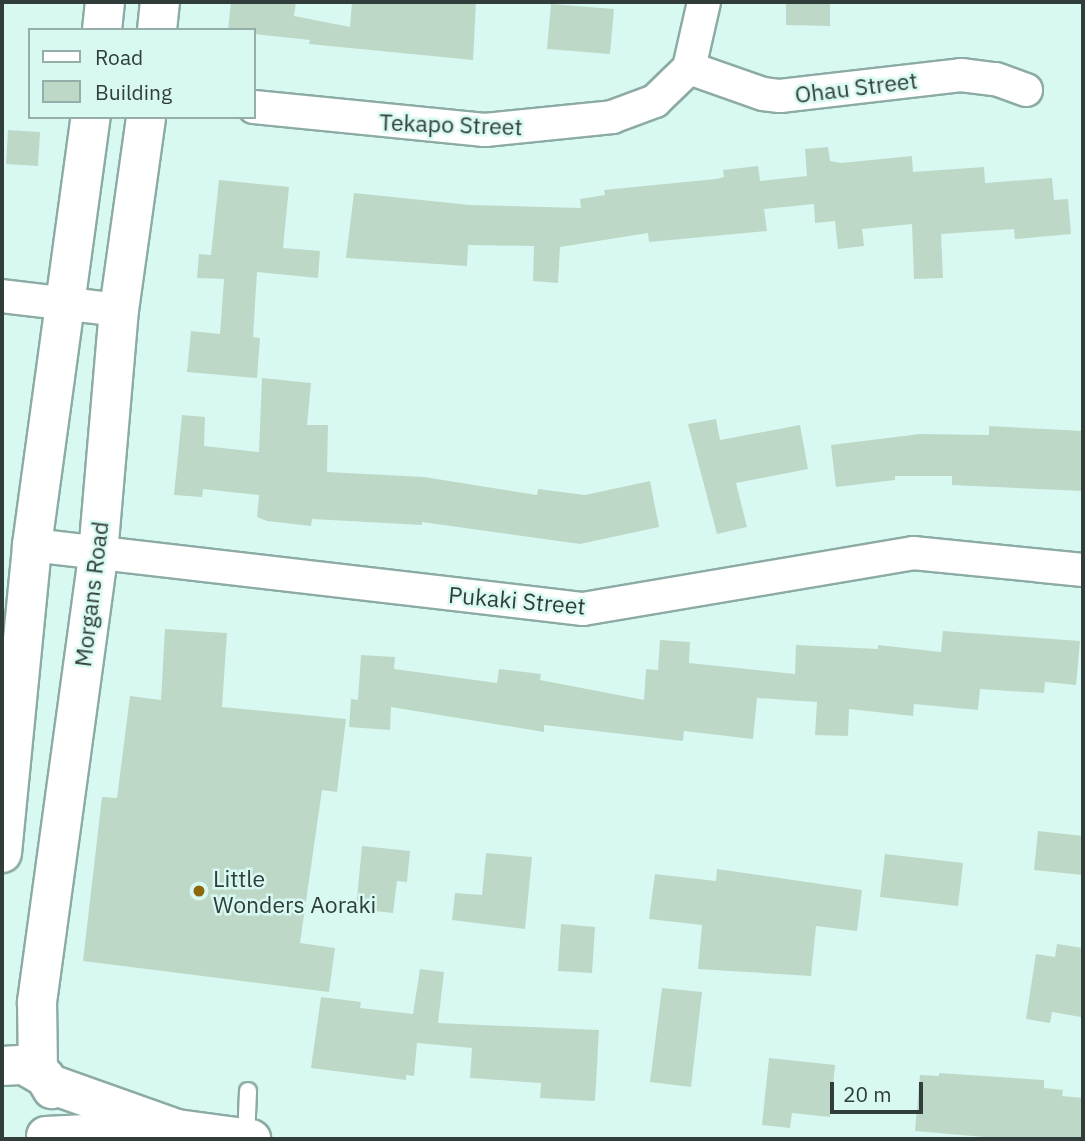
<!DOCTYPE html>
<html>
<head>
<meta charset="utf-8">
<style>
	body { margin:0 }
	#map { position:relative; width:1085px; height:1141px; overflow:hidden; background:#d8f9f1; font-family:"IBM Plex Sans",sans-serif }
	div>[style] { position:absolute }
	.building>* { inset:0; background:#bed8c8 }
	.roads { filter:drop-shadow(2px 0 #8caba4) drop-shadow(-2px 0 #8caba4) drop-shadow(0 2px #8caba4) drop-shadow(0 -2px #8caba4) }
	.service>* { height:16px; margin:-8px; padding:0 8px; transform-origin:8px; border-radius:8px; background:#fff }
	.minor>* { height:32px; margin:-16px; padding:0 16px; transform-origin:16px; border-radius:16px; background:#fff }
	.tertiary>* { height:38px; margin:-19px; padding:0 19px; transform-origin:19px; border-radius:19px; background:#fff }
	.dots>* { width:19px; height:19px; translate:-50% -50%; box-sizing:border-box; border:4px solid #d8f9f1; border-radius:50% }
	span { translate:-50% -50%; white-space:nowrap; text-align:center; line-height:1.15; -webkit-text-stroke:5px #d8f9f1; paint-order:stroke }
	.street-label { font-size:23px; color:#303d3a }
	.poi-label { font-size:23px; color:#303d3a }
	.left { translate:0 -50%; text-align:left }
	.frame { position:absolute; inset:0; border:4px solid #303d3a; pointer-events:none }
	.legend { position:absolute; left:28px; top:28px; width:228px; height:91px; box-sizing:border-box; background:#d8f9f1; border:2px solid #95aea8; margin:0; padding:9px 12px; list-style:none; font-size:21px; color:#303d3a }
	.legend li { display:flex; align-items:center; gap:14px; height:35px }
	.legend b { width:35px; border:2px solid #95aea8 }
	.scale { position:absolute; left:830px; top:1082px; width:93px; height:32px; box-sizing:border-box; border:4px solid #303d3a; border-top:0; padding-left:9px; font-size:21px; line-height:24px; white-space:nowrap; color:#303d3a; -webkit-text-stroke:5px #d8f9f1; paint-order:stroke }
</style>
</head>
<body>
<div id="map">
	<div class="building">
		<i style="clip-path:polygon(231px 2px,296px 2px,294px 16px,350px 27px,352px 2px,476px 2px,473px 60px,309px 44px,310px 40px,254px 34px,254px 30px,228px 30px)"></i>
		<i style="clip-path:polygon(786px 2px,830px 2px,830px 26px,786px 25px)"></i>
		<i style="clip-path:polygon(551px 4px,614px 9px,610px 54px,547px 49px)"></i>
		<i style="clip-path:polygon(8px 130px,40px 132px,38px 166px,6px 164px)"></i>
		<i style="clip-path:polygon(828px 147px,830px 161px,841px 163px,912px 156px,913px 172px,984px 167px,985px 183px,1052px 178px,1054px 200px,1068px 199px,1071px 234px,1015px 239px,1014px 229px,941px 234px,943px 278px,914px 279px,912px 224px,862px 229px,864px 246px,838px 249px,835px 221px,815px 223px,814px 204px,764px 209px,767px 231px,649px 242px,648px 233px,560px 247px,558px 283px,533px 281px,534px 246px,468px 245px,467px 266px,346px 258px,354px 193px,470px 205px,581px 208px,580px 199px,605px 195px,604px 190px,716px 179px,724px 177px,723px 170px,758px 166px,760px 181px,807px 176px,805px 149px)"></i>
		<i style="clip-path:polygon(219px 180px,289px 187px,283px 248px,320px 251px,318px 278px,257px 272px,253px 337px,260px 338px,257px 378px,187px 372px,191px 331px,220px 334px,224px 279px,197px 278px,199px 254px,211px 255px)"></i>
		<i style="clip-path:polygon(262px 378px,311px 383px,307px 425px,328px 425px,327px 472px,424px 477px,537px 495px,538px 489px,585px 495px,650px 481px,659px 527px,580px 544px,422px 522px,422px 525px,312px 519px,311px 526px,267px 521px,257px 517px,259px 495px,203px 489px,202px 497px,174px 495px,182px 415px,205px 417px,204px 446px,259px 452px)"></i>
		<i style="clip-path:polygon(716px 419px,720px 440px,800px 425px,808px 469px,736px 483px,747px 527px,717px 534px,688px 424px)"></i>
		<i style="clip-path:polygon(989px 426px,1083px 431px,1083px 491px,952px 485px,952px 476px,895px 476px,895px 480px,836px 487px,831px 445px,920px 434px,989px 435px)"></i>
		<i style="clip-path:polygon(165px 629px,227px 633px,222px 707px,346px 719px,337px 792px,322px 790px,300px 943px,335px 948px,329px 992px,83px 961px,102px 797px,117px 798px,130px 696px,161px 700px)"></i>
		<i style="clip-path:polygon(943px 631px,1080px 641px,1076px 685px,1045px 682px,1044px 693px,980px 689px,978px 710px,914px 704px,913px 716px,849px 709px,848px 736px,815px 735px,817px 702px,757px 698px,753px 739px,684px 731px,683px 741px,544px 725px,544px 732px,391px 707px,390px 730px,349px 727px,351px 699px,358px 700px,361px 655px,395px 657px,394px 669px,497px 683px,499px 669px,541px 674px,540px 680px,644px 700px,646px 669px,658px 670px,660px 640px,690px 642px,689px 663px,795px 674px,796px 645px,878px 649px,878px 645px,941px 652px)"></i>
		<i style="clip-path:polygon(1038px 831px,1083px 836px,1083px 875px,1034px 870px)"></i>
		<i style="clip-path:polygon(362px 846px,410px 851px,407px 882px,397px 881px,393px 913px,356px 909px)"></i>
		<i style="clip-path:polygon(486px 853px,532px 857px,525px 929px,452px 920px,455px 893px,482px 895px)"></i>
		<i style="clip-path:polygon(885px 854px,963px 863px,958px 906px,880px 897px)"></i>
		<i style="clip-path:polygon(717px 869px,862px 890px,857px 931px,816px 926px,811px 976px,698px 969px,702px 925px,649px 919px,655px 874px,716px 881px)"></i>
		<i style="clip-path:polygon(561px 924px,595px 927px,592px 973px,558px 971px)"></i>
		<i style="clip-path:polygon(1057px 944px,1083px 948px,1081px 1017px,1052px 1012px,1050px 1023px,1026px 1019px,1036px 954px,1055px 957px)"></i>
		<i style="clip-path:polygon(420px 969px,444px 972px,438px 1023px,599px 1030px,595px 1101px,540px 1098px,541px 1083px,470px 1078px,472px 1048px,417px 1043px,414px 1076px,406px 1075px,406px 1080px,311px 1068px,321px 997px,361px 1002px,360px 1008px,413px 1014px)"></i>
		<i style="clip-path:polygon(662px 988px,702px 992px,691px 1087px,650px 1082px)"></i>
		<i style="clip-path:polygon(769px 1058px,835px 1065px,830px 1117px,792px 1113px,790px 1128px,762px 1125px)"></i>
		<i style="clip-path:polygon(939px 1073px,1044px 1080px,1044px 1088px,1063px 1090px,1062px 1096px,1083px 1098px,1083px 1139px,1007px 1139px,915px 1131px,920px 1075px,939px 1076px)"></i>
	</div>
	<div class="roads">
		<div class="service">
			<i style="left:246px;top:1139px;width:48px;rotate:-87.6deg"></i>
		</div>
		<div class="minor">
			<i style="left:689px;top:68px;width:78px;rotate:19.4deg"></i>
			<i style="left:763px;top:94px;width:17px;rotate:7deg"></i>
			<i style="left:780px;top:96px;width:182px;rotate:-6.6deg"></i>
			<i style="left:961px;top:75px;width:35px;rotate:7deg"></i>
			<i style="left:996px;top:79px;width:32px;rotate:20deg"></i>
			<i style="left:254px;top:107px;width:232px;rotate:5.7deg"></i>
			<i style="left:485px;top:130px;width:128px;rotate:-5.8deg"></i>
			<i style="left:612px;top:117px;width:46px;rotate:-20.4deg"></i>
			<i style="left:655px;top:101px;width:47px;rotate:-44.1deg"></i>
			<i style="left:689px;top:68px;width:68px;rotate:-77.2deg"></i>
			<i style="left:2px;top:296px;width:118px;rotate:6.8deg"></i>
			<i style="left:32px;top:545px;width:555px;rotate:6.63deg"></i>
			<i style="left:583px;top:609px;width:335px;rotate:-9.6deg"></i>
			<i style="left:913px;top:553px;width:171px;rotate:5.7deg"></i>
		</div>
		<div class="tertiary">
			<i style="left:102px;top:30px;width:28px;rotate:-84deg"></i>
			<i style="left:157px;top:30px;width:28px;rotate:-84deg"></i>
			<i style="left:2px;top:853px;width:309px;rotate:-84.4deg"></i>
			<i style="left:32px;top:545px;width:432px;rotate:-82.2deg"></i>
			<i style="left:2px;top:1066px;width:22px;rotate:-3deg"></i>
			<i style="left:24px;top:1065px;width:24px;rotate:30deg"></i>
			<i style="left:45px;top:1077px;width:14px;rotate:60deg"></i>
			<i style="left:38px;top:1071px;width:69px;rotate:-90.8deg"></i>
			<i style="left:37px;top:1002px;width:452px;rotate:-82.2deg"></i>
			<i style="left:98px;top:554px;width:245px;rotate:-85.1deg"></i>
			<i style="left:119px;top:310px;width:195px;rotate:-82deg"></i>
			<i style="left:50px;top:1084px;width:135px;rotate:19.5deg"></i>
			<i style="left:177px;top:1129px;width:75px;rotate:7.7deg"></i>
			<i style="left:46px;top:1136px;width:122px;rotate:-2.8deg"></i>
		</div>
	</div>
	<div class="dots">
		<i style="left:199px;top:891px;background:#8e680c"></i>
	</div>
	<div class="street-label">
		<span style="left:856px;top:87px;rotate:-7deg">Ohau Street</span>
		<span style="left:451px;top:124px;rotate:2deg">Tekapo Street</span>
		<span style="left:91px;top:594px;rotate:-83deg">Morgans Road</span>
		<span style="left:517px;top:600px;rotate:5deg">Pukaki Street</span>
	</div>
	<div class="poi-label">
		<span class="left" style="left:213px;top:891px">Little<br>Wonders Aoraki</span>
	</div>
	<div class="frame"></div>
	<ul class="legend">
	<li><b style="height:9px;background:#fff"></b>Road</li>
	<li><b style="height:19px;background:#bed8c8"></b>Building</li>
	</ul>
	<div class="scale">20 m</div>
</div>
</body>
</html>
